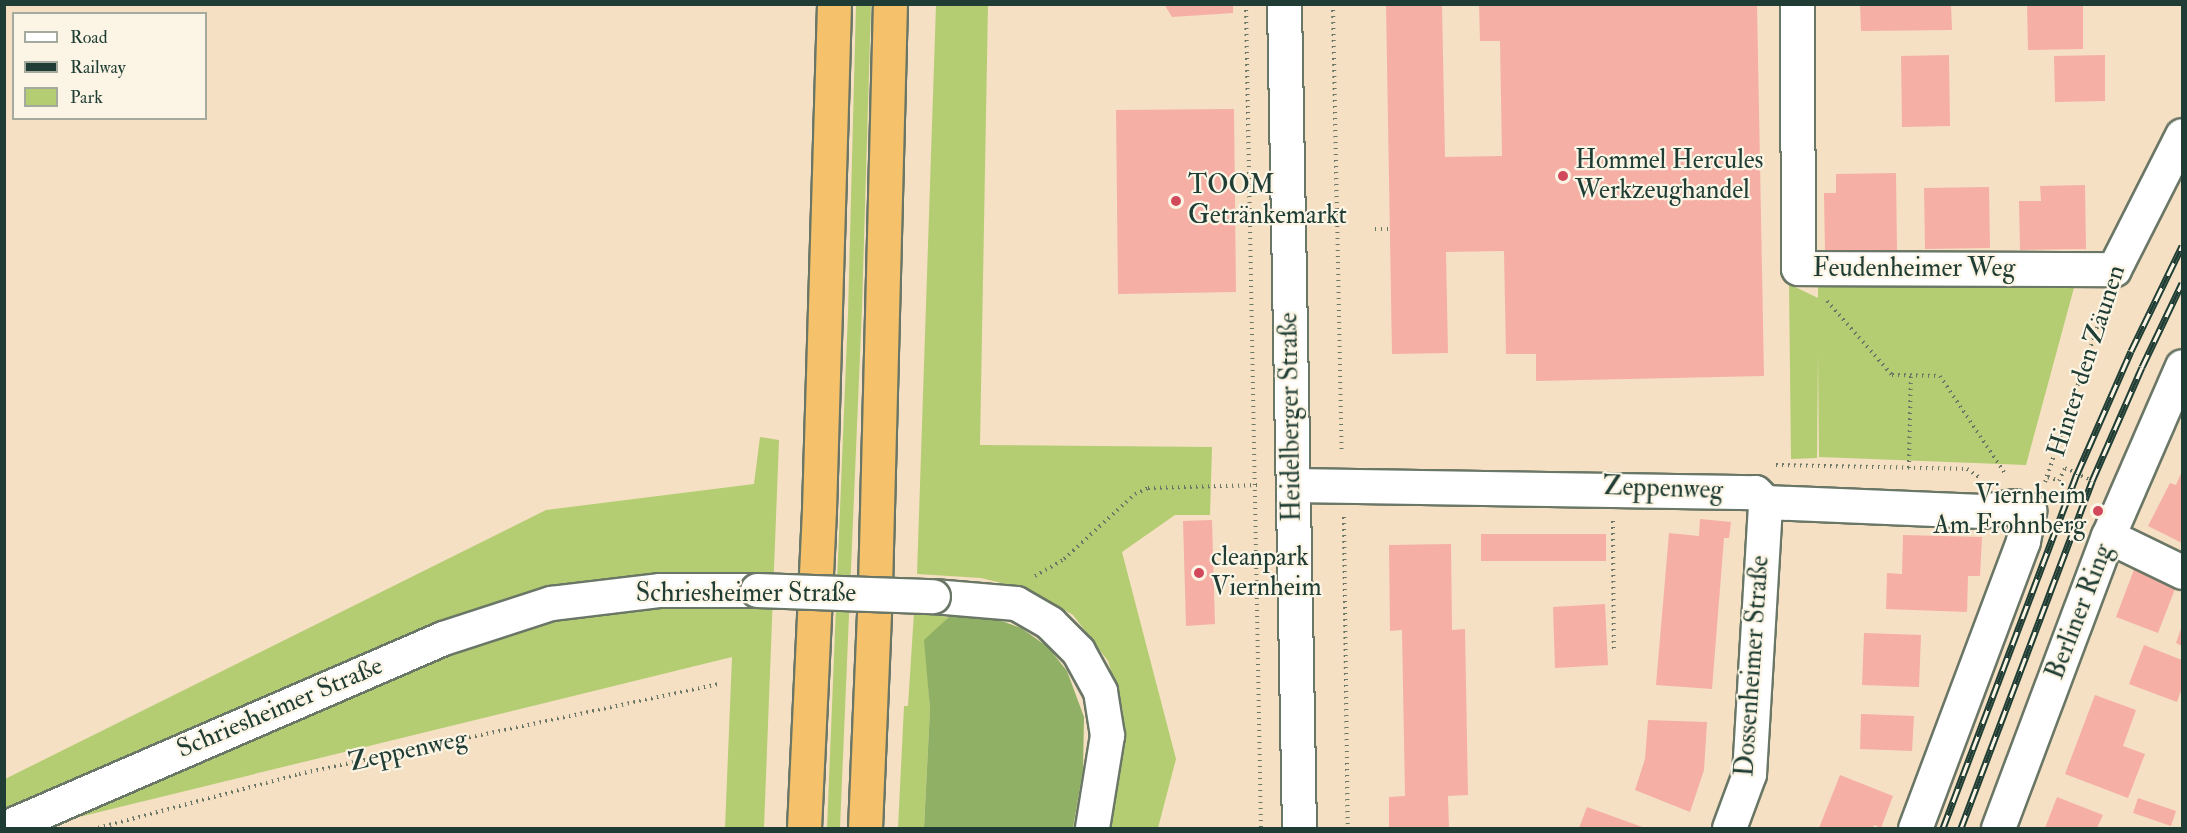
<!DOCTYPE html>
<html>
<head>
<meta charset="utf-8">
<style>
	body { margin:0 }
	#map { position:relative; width:2187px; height:833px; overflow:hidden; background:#f5e0c3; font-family:"IM FELL Double Pica",serif }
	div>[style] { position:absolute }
	.green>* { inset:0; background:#b4cd73 }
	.forest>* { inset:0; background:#8fb065 }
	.building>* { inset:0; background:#f5afa5 }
	.path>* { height:4px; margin-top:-2px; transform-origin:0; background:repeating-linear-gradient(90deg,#6a7666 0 1.5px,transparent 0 6px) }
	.roads { filter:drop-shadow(2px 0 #6a7666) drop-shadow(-2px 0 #6a7666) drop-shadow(0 2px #6a7666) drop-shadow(0 -2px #6a7666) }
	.minor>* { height:33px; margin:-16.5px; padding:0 16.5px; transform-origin:16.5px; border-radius:16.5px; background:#fff }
	.highway>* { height:33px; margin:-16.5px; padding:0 16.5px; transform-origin:16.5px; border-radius:16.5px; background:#f5c16b }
	.rail>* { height:7px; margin-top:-3.5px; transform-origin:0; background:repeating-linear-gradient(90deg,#fcf5e5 0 14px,#1f3d34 0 28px); box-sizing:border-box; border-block:2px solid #1f3d34 }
	.bridges { filter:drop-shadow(2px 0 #6a7666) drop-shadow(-2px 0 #6a7666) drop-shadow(0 2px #6a7666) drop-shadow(0 -2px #6a7666) }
	.minor-bridge>* { height:33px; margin:-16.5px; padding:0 16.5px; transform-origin:16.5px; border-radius:16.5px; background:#fff }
	.dots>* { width:16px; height:16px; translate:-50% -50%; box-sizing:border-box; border:3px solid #fcf5e5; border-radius:50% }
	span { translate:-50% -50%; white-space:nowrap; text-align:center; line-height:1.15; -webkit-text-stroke:4.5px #fcf5e5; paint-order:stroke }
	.poi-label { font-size:26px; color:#1f3d34 }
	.left { translate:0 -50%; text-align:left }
	.right { translate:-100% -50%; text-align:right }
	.street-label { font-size:26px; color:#1f3d34 }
	.frame { position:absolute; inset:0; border:6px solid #1f3d34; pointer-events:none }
	.legend { position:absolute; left:12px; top:12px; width:195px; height:108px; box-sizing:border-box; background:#fcf5e5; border:2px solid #a4ab9e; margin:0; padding:8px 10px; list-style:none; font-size:18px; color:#1f3d34 }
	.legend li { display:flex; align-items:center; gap:12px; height:30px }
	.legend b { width:30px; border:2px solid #a4ab9e }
</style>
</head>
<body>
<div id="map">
	<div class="green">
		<i style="clip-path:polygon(856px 5px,871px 5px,862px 308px,840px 828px,827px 828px,848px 313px)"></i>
		<i style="clip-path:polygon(936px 5px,988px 5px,980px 445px,1212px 447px,1210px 515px,1175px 515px,1122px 552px,1176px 759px,1158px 828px,1107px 828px,1123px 711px,1108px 661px,1073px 615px,1030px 590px,981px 578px,917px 574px)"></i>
		<i style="clip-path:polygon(1789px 284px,1818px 298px,1818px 286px,2075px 284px,2026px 465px,1819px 457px,1818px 355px,1817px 458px,1791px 459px)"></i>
		<i style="clip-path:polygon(760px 437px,779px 440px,764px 828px,725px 828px,732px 657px,79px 817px,5px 808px,5px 779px,546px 510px,754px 484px)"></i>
		<i style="clip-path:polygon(914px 612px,949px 617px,925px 641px,930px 709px,924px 828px,898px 828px,904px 706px,908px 706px)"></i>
	</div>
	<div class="forest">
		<i style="clip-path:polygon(949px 617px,991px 617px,1021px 628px,1048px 647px,1067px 671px,1084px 717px,1083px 770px,1073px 828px,924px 828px,930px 709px,924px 640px)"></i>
	</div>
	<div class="building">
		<i style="clip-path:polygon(1164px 4px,1233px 4px,1233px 13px,1172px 17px)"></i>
		<i style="clip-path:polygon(1386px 4px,1442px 4px,1445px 157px,1502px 156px,1500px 41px,1480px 41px,1479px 4px,1757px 4px,1764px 376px,1536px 381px,1536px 354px,1506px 354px,1504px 251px,1446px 252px,1448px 353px,1392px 354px)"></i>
		<i style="clip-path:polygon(1860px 4px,1951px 4px,1952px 30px,1861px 31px)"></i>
		<i style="clip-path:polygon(2027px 4px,2083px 4px,2083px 49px,2028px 50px)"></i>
		<i style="clip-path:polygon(1949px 55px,1950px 126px,1902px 127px,1901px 56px)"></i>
		<i style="clip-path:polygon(2105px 55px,2105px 101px,2055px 102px,2054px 56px)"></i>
		<i style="clip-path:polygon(1234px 109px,1236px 292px,1118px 294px,1116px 110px)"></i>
		<i style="clip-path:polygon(1896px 173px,1897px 250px,1825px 251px,1824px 193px,1836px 193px,1836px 174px)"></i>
		<i style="clip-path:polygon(2085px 185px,2086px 249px,2020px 250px,2019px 201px,2041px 201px,2040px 186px)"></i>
		<i style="clip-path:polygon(1989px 187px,1990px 248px,1925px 249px,1924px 188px)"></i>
		<i style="clip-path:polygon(2182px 471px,2182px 543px,2148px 526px,2170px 483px,2176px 485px)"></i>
		<i style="clip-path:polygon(1700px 519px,1731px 522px,1729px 538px,1724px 538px,1712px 689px,1656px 685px,1669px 533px,1699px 536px)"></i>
		<i style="clip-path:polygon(1212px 520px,1215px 624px,1186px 626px,1183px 521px)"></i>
		<i style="clip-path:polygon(1481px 534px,1606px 534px,1606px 561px,1481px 561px)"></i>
		<i style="clip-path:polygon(1903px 535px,1982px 537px,1980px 576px,1968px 576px,1967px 612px,1886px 609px,1887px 573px,1902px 574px)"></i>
		<i style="clip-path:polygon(1451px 544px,1452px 630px,1465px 629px,1468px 795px,1448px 796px,1449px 828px,1389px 828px,1389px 797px,1405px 796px,1402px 630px,1390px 631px,1389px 545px)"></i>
		<i style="clip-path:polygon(2135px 567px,2175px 589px,2158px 633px,2116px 617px)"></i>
		<i style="clip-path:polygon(1605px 604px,1608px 665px,1555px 668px,1553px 607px)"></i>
		<i style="clip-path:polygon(2182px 626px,2182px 646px,2176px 643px)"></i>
		<i style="clip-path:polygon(1864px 633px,1921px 635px,1919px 687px,1862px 685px)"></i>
		<i style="clip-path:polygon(2144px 645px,2182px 660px,2182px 688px,2177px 702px,2129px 684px)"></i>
		<i style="clip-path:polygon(2095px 695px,2136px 710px,2123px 746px,2145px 754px,2128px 798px,2065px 774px)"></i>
		<i style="clip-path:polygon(1861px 714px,1914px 716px,1912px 751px,1860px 749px)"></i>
		<i style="clip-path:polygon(1648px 720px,1707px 722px,1704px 770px,1690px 812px,1635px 790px,1645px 759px)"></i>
		<i style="clip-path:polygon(1840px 775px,1893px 796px,1881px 828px,1874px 825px,1873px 828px,1819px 828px)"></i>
		<i style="clip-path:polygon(2057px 797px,2103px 815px,2097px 828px,2045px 828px)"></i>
		<i style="clip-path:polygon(2138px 798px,2176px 811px,2171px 826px,2133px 813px)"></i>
		<i style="clip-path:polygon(1587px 807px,1645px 828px,1579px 828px)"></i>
	</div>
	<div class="path">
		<i style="left:1246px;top:4px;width:824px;rotate:88.96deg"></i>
		<i style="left:1333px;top:4px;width:449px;rotate:88.9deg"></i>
		<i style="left:1375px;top:229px;width:15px"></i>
		<i style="left:1827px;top:301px;width:98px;rotate:48.7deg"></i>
		<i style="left:1892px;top:375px;width:48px;rotate:1.2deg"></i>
		<i style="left:1940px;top:376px;width:119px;rotate:56.3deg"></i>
		<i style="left:1776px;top:465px;width:191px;rotate:1.2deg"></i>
		<i style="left:1967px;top:469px;width:14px;rotate:34deg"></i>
		<i style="left:1909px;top:468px;width:93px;rotate:-88.8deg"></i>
		<i style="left:2048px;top:477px;width:12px;rotate:20deg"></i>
		<i style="left:2059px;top:481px;width:14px;rotate:-65deg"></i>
		<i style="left:2065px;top:468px;width:33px;rotate:25deg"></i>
		<i style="left:2045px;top:482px;width:190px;rotate:-71.3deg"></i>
		<i style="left:1344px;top:517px;width:311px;rotate:89.3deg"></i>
		<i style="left:1613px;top:521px;width:128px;rotate:89.6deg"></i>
		<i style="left:1035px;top:576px;width:34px;rotate:-30deg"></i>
		<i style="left:1064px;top:559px;width:96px;rotate:-42.5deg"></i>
		<i style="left:1135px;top:494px;width:14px;rotate:-25deg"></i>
		<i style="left:1148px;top:488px;width:109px;rotate:-1.6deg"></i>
		<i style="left:98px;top:828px;width:208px;rotate:-15deg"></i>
		<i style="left:299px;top:774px;width:431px;rotate:-12.1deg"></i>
	</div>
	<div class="roads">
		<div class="minor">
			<i style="left:1284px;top:4px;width:824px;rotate:88.96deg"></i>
			<i style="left:1797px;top:4px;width:264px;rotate:89.8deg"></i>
			<i style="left:1798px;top:268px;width:316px;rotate:0.2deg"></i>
			<i style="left:2114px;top:269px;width:150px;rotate:-63.1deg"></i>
			<i style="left:1293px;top:485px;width:462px;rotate:0.9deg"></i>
			<i style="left:1755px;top:492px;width:14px;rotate:45deg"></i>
			<i style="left:1765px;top:502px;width:217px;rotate:2.4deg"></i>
			<i style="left:1982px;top:511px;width:32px;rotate:-9deg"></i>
			<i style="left:2014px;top:506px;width:16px;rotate:15deg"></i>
			<i style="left:2029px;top:510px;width:32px;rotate:101deg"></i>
			<i style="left:2023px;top:541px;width:307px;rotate:110.6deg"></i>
			<i style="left:2108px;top:536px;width:82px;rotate:25.9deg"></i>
			<i style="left:933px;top:596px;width:83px;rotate:4.8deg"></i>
			<i style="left:1016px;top:603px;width:39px;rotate:30deg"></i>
			<i style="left:1050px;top:623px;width:40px;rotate:45deg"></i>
			<i style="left:1078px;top:651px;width:46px;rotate:61.2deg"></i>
			<i style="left:1100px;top:691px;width:45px;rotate:81deg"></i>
			<i style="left:1107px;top:735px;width:94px;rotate:99.2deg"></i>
			<i style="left:4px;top:828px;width:478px;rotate:-23.4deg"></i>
			<i style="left:443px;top:638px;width:114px;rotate:-18deg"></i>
			<i style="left:551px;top:603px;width:110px;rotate:-6.8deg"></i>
			<i style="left:660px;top:590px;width:97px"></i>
			<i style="left:1729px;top:828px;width:58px;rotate:-69.7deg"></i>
			<i style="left:1749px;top:774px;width:272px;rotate:-86.6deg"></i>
			<i style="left:1998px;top:828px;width:312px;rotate:-69.4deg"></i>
			<i style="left:2108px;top:536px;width:185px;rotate:-66.5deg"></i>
		</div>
		<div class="highway">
			<i style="left:804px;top:828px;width:318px;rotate:-87.3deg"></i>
			<i style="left:819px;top:510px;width:506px;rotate:-88.3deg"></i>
			<i style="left:865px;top:828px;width:241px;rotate:-87.6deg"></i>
			<i style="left:875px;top:587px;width:583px;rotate:-88.53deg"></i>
		</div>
	</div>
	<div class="rail">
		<i style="left:1943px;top:828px;width:379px;rotate:-69.3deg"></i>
		<i style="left:2077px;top:474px;width:134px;rotate:-66.3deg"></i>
		<i style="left:2131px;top:351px;width:117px;rotate:-64.1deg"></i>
		<i style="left:1961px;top:828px;width:371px;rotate:-69.3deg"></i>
		<i style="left:2092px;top:481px;width:124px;rotate:-66.3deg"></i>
		<i style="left:2142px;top:367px;width:93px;rotate:-64.5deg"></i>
	</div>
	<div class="bridges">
		<div class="minor-bridge">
			<i style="left:757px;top:590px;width:176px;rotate:2deg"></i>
		</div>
	</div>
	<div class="dots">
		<i style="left:1563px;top:176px;background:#d1495b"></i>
		<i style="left:1176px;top:201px;background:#d1495b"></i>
		<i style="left:2098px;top:511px;background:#d1495b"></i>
		<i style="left:1199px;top:573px;background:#d1495b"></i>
	</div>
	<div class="poi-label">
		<span class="left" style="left:1575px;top:176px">Hommel Hercules<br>Werkzeughandel</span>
		<span class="left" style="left:1188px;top:201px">TOOM<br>Getränkemarkt</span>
		<span class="right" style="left:2086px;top:511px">Viernheim<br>Am Frohnberg</span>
		<span class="left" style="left:1211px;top:573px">cleanpark<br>Viernheim</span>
	</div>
	<div class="street-label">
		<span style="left:1914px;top:269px">Feudenheimer Weg</span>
		<span style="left:2087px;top:361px;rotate:-72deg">Hinter den Zäunen</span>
		<span style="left:1291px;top:417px;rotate:-91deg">Heidelberger Straße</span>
		<span style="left:1663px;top:489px;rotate:2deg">Zeppenweg</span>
		<span style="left:746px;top:594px">Schriesheimer Straße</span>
		<span style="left:2080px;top:612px;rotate:-69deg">Berliner Ring</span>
		<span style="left:1753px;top:666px;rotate:-86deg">Dossenheimer Straße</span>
		<span style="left:280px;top:708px;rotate:-23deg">Schriesheimer Straße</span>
		<span style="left:408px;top:751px;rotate:-12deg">Zeppenweg</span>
	</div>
	<div class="frame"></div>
	<ul class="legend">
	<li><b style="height:8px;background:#fff"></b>Road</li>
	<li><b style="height:8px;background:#1f3d34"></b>Railway</li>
	<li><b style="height:16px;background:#b4cd73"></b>Park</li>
	</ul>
</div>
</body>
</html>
